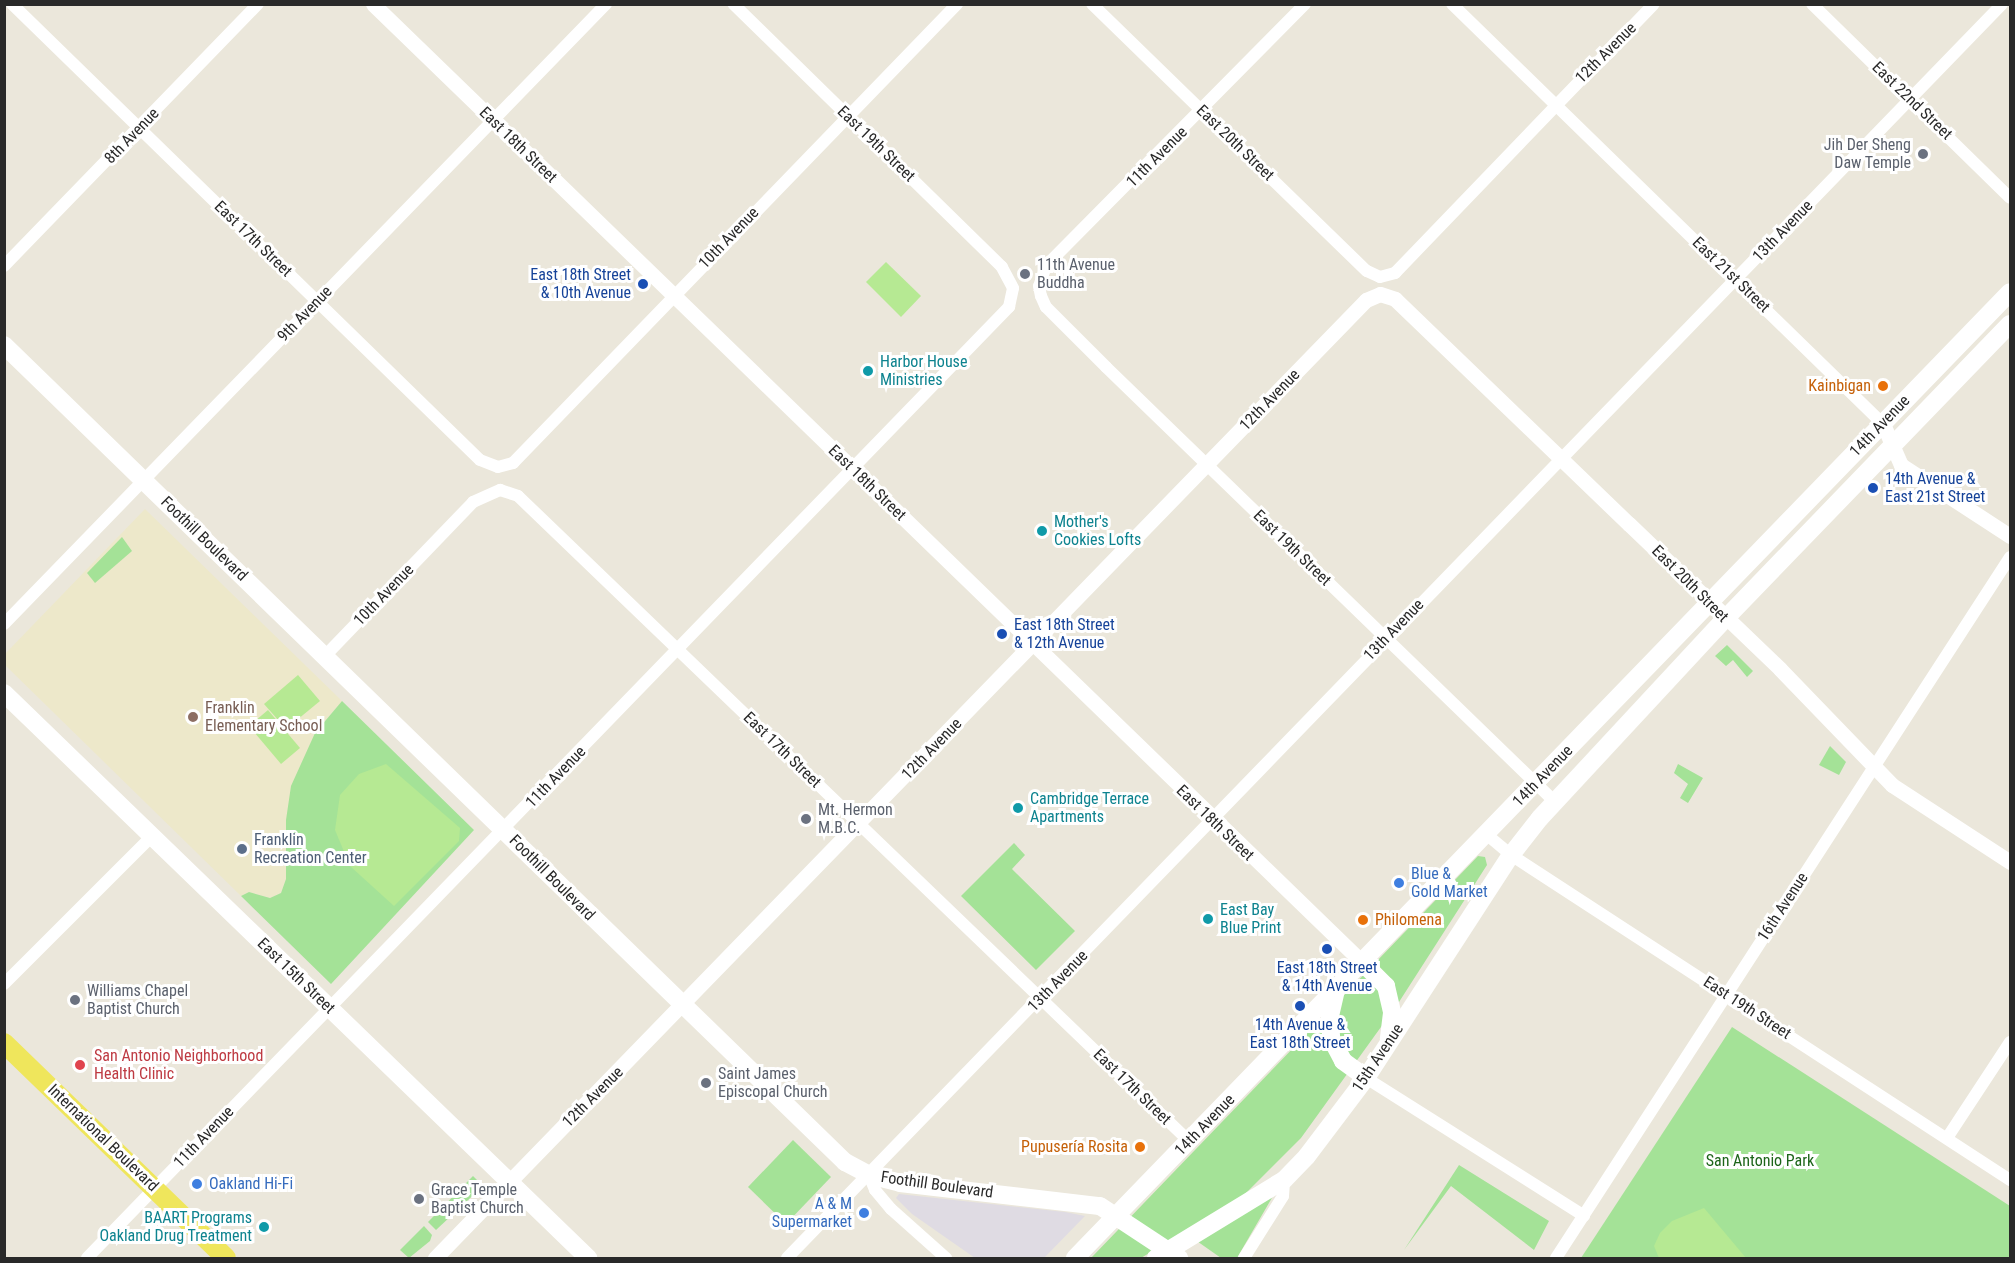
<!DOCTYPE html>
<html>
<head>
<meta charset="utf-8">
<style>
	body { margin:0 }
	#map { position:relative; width:2015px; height:1263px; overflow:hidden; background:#ebe7db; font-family:"Roboto Condensed",sans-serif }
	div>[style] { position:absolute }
	.industrial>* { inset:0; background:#dfdbe3 }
	.education>* { inset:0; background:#ede8ca }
	.green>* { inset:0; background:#a4e297 }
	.pitch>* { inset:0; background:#b6e993 }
	.minor>* { height:12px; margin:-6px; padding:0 6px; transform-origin:6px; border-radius:6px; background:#fff }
	.tertiary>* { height:15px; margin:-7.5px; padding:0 7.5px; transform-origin:7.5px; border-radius:7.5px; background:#fff }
	.secondary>* { height:18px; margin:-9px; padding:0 9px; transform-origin:9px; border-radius:9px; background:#fff }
	.primary>* { height:20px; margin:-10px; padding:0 10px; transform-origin:10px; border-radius:10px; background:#efe65c }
	.dots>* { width:16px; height:16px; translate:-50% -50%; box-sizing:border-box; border:3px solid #fff; border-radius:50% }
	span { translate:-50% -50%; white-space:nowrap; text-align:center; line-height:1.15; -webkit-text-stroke:6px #fff; paint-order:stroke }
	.street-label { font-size:16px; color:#292929 }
	.worship-label { font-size:16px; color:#5b616d }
	.right { translate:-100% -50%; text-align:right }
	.left { translate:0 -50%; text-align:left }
	.transit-label { font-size:16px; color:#164399 }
	.culture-label { font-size:16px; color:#0d838f }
	.food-label { font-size:16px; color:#c56008 }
	.education-label { font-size:16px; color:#785e54 }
	.service-label { font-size:16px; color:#4e5e75 }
	.shop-label { font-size:16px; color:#366cbe }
	.health-label { font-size:16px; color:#be3a42 }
	.park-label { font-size:16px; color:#1d651a }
	.frame { position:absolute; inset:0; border:6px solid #292929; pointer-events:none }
</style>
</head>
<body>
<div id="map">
	<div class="industrial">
		<i style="clip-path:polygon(899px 1194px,1065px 1212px,1085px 1216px,1044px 1258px,975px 1258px,912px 1214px,896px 1198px)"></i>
	</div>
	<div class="education">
		<i style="clip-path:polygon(145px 509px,342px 701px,315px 733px,286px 879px,281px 893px,270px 898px,249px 892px,241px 896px,5px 665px,4px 655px)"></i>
	</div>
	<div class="green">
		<i style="clip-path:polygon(122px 537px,132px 551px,95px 583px,87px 573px)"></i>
		<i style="clip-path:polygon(1727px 645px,1753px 671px,1747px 677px,1733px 660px,1726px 666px,1715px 656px)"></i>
		<i style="clip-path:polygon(342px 701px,474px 830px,331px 984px,241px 896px,249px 892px,270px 898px,281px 893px,286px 879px,286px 820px,291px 786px,315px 733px)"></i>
		<i style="clip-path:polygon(1830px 746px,1846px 762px,1839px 775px,1819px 765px)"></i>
		<i style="clip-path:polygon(1678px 764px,1703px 778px,1688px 803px,1680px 798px,1688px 784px,1674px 773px)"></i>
		<i style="clip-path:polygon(1014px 843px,1025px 855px,1012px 869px,1075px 931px,1036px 970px,961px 896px)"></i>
		<i style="clip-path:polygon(1478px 856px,1485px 857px,1487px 865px,1399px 1002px,1301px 1138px,1243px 1196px,1273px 1196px,1237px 1258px,1221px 1258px,1184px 1232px,1141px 1258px,1091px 1258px)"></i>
		<i style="clip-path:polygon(1732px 1027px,2010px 1206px,2010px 1258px,1581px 1258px)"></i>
		<i style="clip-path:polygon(793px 1140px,831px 1177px,786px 1224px,748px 1187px)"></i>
		<i style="clip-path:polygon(1459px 1165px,1549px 1221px,1534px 1250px,1451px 1186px,1404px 1250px)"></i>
		<i style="clip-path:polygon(473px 1176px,483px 1186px,436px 1230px,428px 1222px)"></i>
		<i style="clip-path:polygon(424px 1226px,432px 1235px,430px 1241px,409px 1258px,400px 1250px)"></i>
	</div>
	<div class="pitch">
		<i style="clip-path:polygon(886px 262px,921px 296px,901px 317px,866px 282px)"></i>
		<i style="clip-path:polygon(298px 675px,320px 701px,286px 729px,264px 704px)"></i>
		<i style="clip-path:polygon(268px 710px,300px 748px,281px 764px,249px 726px)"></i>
		<i style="clip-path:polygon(386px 764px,460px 828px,459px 841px,394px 906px,350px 866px,335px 830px,340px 795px,359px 774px)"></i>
		<i style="clip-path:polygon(1704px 1208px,1746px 1258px,1659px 1258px,1654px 1246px,1660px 1233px,1672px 1221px)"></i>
	</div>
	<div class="minor">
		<i style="left:12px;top:4px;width:653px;rotate:44.26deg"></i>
		<i style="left:480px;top:460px;width:19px;rotate:21deg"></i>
		<i style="left:498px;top:467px;width:16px;rotate:-15deg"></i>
		<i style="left:513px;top:463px;width:639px;rotate:-45.95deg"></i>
		<i style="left:1092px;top:4px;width:383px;rotate:44.2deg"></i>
		<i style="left:1367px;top:271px;width:14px;rotate:25deg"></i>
		<i style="left:1380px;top:277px;width:16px;rotate:-15deg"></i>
		<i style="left:1395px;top:273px;width:373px;rotate:-46.1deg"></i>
		<i style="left:1305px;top:4px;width:368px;rotate:134.7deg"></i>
		<i style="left:1046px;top:266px;width:21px;rotate:109deg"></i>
		<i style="left:1039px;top:286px;width:10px;rotate:79deg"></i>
		<i style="left:1041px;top:296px;width:12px;rotate:66deg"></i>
		<i style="left:1046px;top:307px;width:85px;rotate:45deg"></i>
		<i style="left:1106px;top:367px;width:625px;rotate:44.09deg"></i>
		<i style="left:1452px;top:4px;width:602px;rotate:44.26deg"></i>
		<i style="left:1812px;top:4px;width:277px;rotate:44.4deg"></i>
		<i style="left:4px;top:266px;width:365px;rotate:-45.9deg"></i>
		<i style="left:4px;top:624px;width:864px;rotate:-45.84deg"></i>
		<i style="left:324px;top:657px;width:215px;rotate:-46.1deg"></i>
		<i style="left:473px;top:502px;width:30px;rotate:-24deg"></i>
		<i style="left:500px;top:490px;width:19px;rotate:18deg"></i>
		<i style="left:518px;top:496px;width:931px;rotate:43.87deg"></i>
		<i style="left:1486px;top:834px;width:33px;rotate:40deg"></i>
		<i style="left:1511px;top:855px;width:596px;rotate:33.08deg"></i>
		<i style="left:4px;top:984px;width:209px;rotate:-45deg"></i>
		<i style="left:1366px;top:1078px;width:258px;rotate:32.3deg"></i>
		<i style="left:1947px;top:1138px;width:115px;rotate:-56.7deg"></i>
		<i style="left:869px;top:1175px;width:16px;rotate:68deg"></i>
		<i style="left:875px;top:1190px;width:25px;rotate:50deg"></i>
		<i style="left:891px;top:1209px;width:74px;rotate:41.7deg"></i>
		<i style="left:87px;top:1258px;width:1325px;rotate:-45.89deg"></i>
		<i style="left:1009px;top:307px;width:19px;rotate:-78deg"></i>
		<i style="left:1013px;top:288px;width:24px;rotate:-118deg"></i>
		<i style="left:1002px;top:267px;width:376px;rotate:-135.6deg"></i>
		<i style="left:787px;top:1258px;width:1746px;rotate:-45.9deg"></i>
		<i style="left:1244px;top:1258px;width:73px;rotate:-57.8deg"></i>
		<i style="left:1283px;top:1196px;width:16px;rotate:-86deg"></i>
		<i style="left:1556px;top:1258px;width:835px;rotate:-57.07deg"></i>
	</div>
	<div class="tertiary">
		<i style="left:373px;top:4px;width:1377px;rotate:44.09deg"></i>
		<i style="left:1883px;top:424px;width:45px;rotate:66.3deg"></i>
		<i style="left:1901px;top:465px;width:130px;rotate:33.1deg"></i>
		<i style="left:435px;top:1258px;width:1336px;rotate:-45.82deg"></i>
		<i style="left:1366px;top:300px;width:15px;rotate:-23deg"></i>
		<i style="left:1380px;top:294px;width:16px;rotate:18deg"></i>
		<i style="left:1395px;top:299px;width:325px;rotate:43.9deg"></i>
		<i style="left:1629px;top:524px;width:209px;rotate:43.8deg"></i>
		<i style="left:1780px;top:669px;width:161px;rotate:46deg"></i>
		<i style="left:1892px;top:785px;width:141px;rotate:33.1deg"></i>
	</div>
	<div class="secondary">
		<i style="left:4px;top:345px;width:1173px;rotate:44.17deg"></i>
		<i style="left:845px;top:1162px;width:27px;rotate:28deg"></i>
		<i style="left:869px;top:1175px;width:32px;rotate:14deg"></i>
		<i style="left:900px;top:1183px;width:201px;rotate:6.6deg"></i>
		<i style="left:1100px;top:1206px;width:95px;rotate:33.4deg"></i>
		<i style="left:4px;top:693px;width:813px;rotate:44.05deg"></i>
		<i style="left:1362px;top:962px;width:34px;rotate:45deg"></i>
		<i style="left:1386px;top:986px;width:28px;rotate:77deg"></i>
		<i style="left:1392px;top:1013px;width:26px;rotate:97deg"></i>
		<i style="left:1336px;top:990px;width:28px;rotate:103deg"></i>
		<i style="left:1330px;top:1017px;width:21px;rotate:87deg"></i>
		<i style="left:1331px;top:1038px;width:26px;rotate:62deg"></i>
		<i style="left:1343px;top:1061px;width:29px;rotate:36deg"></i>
		<i style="left:1075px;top:1258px;width:1344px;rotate:-45.93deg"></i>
		<i style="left:1156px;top:1258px;width:150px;rotate:-31.4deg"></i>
		<i style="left:1284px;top:1180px;width:33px;rotate:-46deg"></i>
		<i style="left:1307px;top:1156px;width:98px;rotate:-52.9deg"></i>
		<i style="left:1366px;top:1078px;width:266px;rotate:-57deg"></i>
		<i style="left:1511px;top:855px;width:47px;rotate:-51.9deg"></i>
		<i style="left:1540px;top:818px;width:272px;rotate:-47.1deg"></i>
		<i style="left:1725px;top:619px;width:410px;rotate:-46deg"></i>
	</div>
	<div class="primary">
		<i style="left:4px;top:1043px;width:309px;rotate:44.1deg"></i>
	</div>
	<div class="dots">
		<i style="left:1923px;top:154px;background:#6b7280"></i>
		<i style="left:1025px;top:274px;background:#6b7280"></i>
		<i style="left:643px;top:284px;background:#1a4fb4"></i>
		<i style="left:868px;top:371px;background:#0f9aa8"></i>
		<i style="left:1883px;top:386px;background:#e8710a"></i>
		<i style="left:1873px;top:488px;background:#1a4fb4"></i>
		<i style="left:1042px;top:531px;background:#0f9aa8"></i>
		<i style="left:1002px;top:634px;background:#1a4fb4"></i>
		<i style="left:193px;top:717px;background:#8d6e63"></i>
		<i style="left:1018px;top:808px;background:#0f9aa8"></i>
		<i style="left:806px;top:819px;background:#6b7280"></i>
		<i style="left:242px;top:849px;background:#5c6f8a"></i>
		<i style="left:1399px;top:883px;background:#3f7fe0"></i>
		<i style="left:1208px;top:919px;background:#0f9aa8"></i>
		<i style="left:1363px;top:920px;background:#e8710a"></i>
		<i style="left:1327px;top:949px;background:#1a4fb4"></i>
		<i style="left:75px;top:1000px;background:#6b7280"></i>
		<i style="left:1300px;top:1006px;background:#1a4fb4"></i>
		<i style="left:80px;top:1065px;background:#e0444e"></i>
		<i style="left:706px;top:1083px;background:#6b7280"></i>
		<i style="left:1140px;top:1147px;background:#e8710a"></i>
		<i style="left:197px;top:1184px;background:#3f7fe0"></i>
		<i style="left:419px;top:1199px;background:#6b7280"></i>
		<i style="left:864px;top:1213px;background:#3f7fe0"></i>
		<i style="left:264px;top:1227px;background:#0f9aa8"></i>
	</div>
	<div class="street-label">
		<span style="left:1606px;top:53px;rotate:-45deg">12th Avenue</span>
		<span style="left:1912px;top:101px;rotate:44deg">East 22nd Street</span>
		<span style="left:132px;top:136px;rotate:-46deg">8th Avenue</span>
		<span style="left:1235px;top:143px;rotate:44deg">East 20th Street</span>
		<span style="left:876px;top:144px;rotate:44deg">East 19th Street</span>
		<span style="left:518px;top:145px;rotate:44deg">East 18th Street</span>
		<span style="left:1157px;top:157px;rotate:-45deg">11th Avenue</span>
		<span style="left:1783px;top:231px;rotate:-46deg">13th Avenue</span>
		<span style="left:729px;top:238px;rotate:-46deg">10th Avenue</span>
		<span style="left:253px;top:239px;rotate:44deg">East 17th Street</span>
		<span style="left:1731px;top:275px;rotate:44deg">East 21st Street</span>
		<span style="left:305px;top:314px;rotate:-46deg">9th Avenue</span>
		<span style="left:1270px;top:400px;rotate:-46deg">12th Avenue</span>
		<span style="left:1880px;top:426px;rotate:-46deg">14th Avenue</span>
		<span style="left:867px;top:483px;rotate:44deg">East 18th Street</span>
		<span style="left:204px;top:539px;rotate:44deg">Foothill Boulevard</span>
		<span style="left:1292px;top:548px;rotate:44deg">East 19th Street</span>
		<span style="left:1690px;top:584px;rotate:45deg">East 20th Street</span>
		<span style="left:384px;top:595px;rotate:-46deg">10th Avenue</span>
		<span style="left:1394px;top:630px;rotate:-46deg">13th Avenue</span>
		<span style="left:932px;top:749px;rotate:-46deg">12th Avenue</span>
		<span style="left:782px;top:750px;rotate:44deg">East 17th Street</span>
		<span style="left:1543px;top:776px;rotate:-46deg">14th Avenue</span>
		<span style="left:556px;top:777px;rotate:-46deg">11th Avenue</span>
		<span style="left:1215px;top:823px;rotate:44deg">East 18th Street</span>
		<span style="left:552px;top:878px;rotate:45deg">Foothill Boulevard</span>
		<span style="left:1783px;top:907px;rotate:-57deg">16th Avenue</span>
		<span style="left:296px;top:976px;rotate:44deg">East 15th Street</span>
		<span style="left:1058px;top:981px;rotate:-46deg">13th Avenue</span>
		<span style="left:1747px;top:1008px;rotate:33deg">East 19th Street</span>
		<span style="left:1378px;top:1058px;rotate:-56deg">15th Avenue</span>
		<span style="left:1132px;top:1087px;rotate:44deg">East 17th Street</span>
		<span style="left:593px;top:1097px;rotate:-45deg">12th Avenue</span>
		<span style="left:1205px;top:1125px;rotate:-46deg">14th Avenue</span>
		<span style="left:204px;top:1137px;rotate:-46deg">11th Avenue</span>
		<span style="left:103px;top:1138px;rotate:44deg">International Boulevard</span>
		<span style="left:937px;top:1185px;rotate:8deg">Foothill Boulevard</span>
	</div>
	<div class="worship-label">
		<span class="right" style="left:1911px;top:154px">Jih Der Sheng<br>Daw Temple</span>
		<span class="left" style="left:1037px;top:274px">11th Avenue<br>Buddha</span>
		<span class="left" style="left:818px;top:819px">Mt. Hermon<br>M.B.C.</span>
		<span class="left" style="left:87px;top:1000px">Williams Chapel<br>Baptist Church</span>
		<span class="left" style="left:718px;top:1083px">Saint James<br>Episcopal Church</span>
		<span class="left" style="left:431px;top:1199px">Grace Temple<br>Baptist Church</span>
	</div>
	<div class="transit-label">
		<span class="right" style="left:631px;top:284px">East 18th Street<br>&amp; 10th Avenue</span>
		<span class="left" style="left:1885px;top:488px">14th Avenue &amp;<br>East 21st Street</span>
		<span class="left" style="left:1014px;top:634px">East 18th Street<br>&amp; 12th Avenue</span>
		<span style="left:1327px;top:977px">East 18th Street<br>&amp; 14th Avenue</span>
		<span style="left:1300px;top:1034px">14th Avenue &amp;<br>East 18th Street</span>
	</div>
	<div class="culture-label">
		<span class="left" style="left:880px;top:371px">Harbor House<br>Ministries</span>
		<span class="left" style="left:1054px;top:531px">Mother's<br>Cookies Lofts</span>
		<span class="left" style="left:1030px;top:808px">Cambridge Terrace<br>Apartments</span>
		<span class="left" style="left:1220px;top:919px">East Bay<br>Blue Print</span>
		<span class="right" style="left:252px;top:1227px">BAART Programs<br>Oakland Drug Treatment</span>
	</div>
	<div class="food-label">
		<span class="right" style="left:1871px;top:386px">Kainbigan</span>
		<span class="left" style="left:1375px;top:920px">Philomena</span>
		<span class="right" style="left:1128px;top:1147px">Pupusería Rosita</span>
	</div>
	<div class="education-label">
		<span class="left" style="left:205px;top:717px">Franklin<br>Elementary School</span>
	</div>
	<div class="service-label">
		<span class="left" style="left:254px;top:849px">Franklin<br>Recreation Center</span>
	</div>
	<div class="shop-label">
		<span class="left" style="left:1411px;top:883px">Blue &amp;<br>Gold Market</span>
		<span class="left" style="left:209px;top:1184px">Oakland Hi-Fi</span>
		<span class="right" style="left:852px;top:1213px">A &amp; M<br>Supermarket</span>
	</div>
	<div class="health-label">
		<span class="left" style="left:94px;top:1065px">San Antonio Neighborhood<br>Health Clinic</span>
	</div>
	<div class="park-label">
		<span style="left:1760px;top:1161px">San Antonio Park</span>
	</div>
	<div class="frame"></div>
</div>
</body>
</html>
